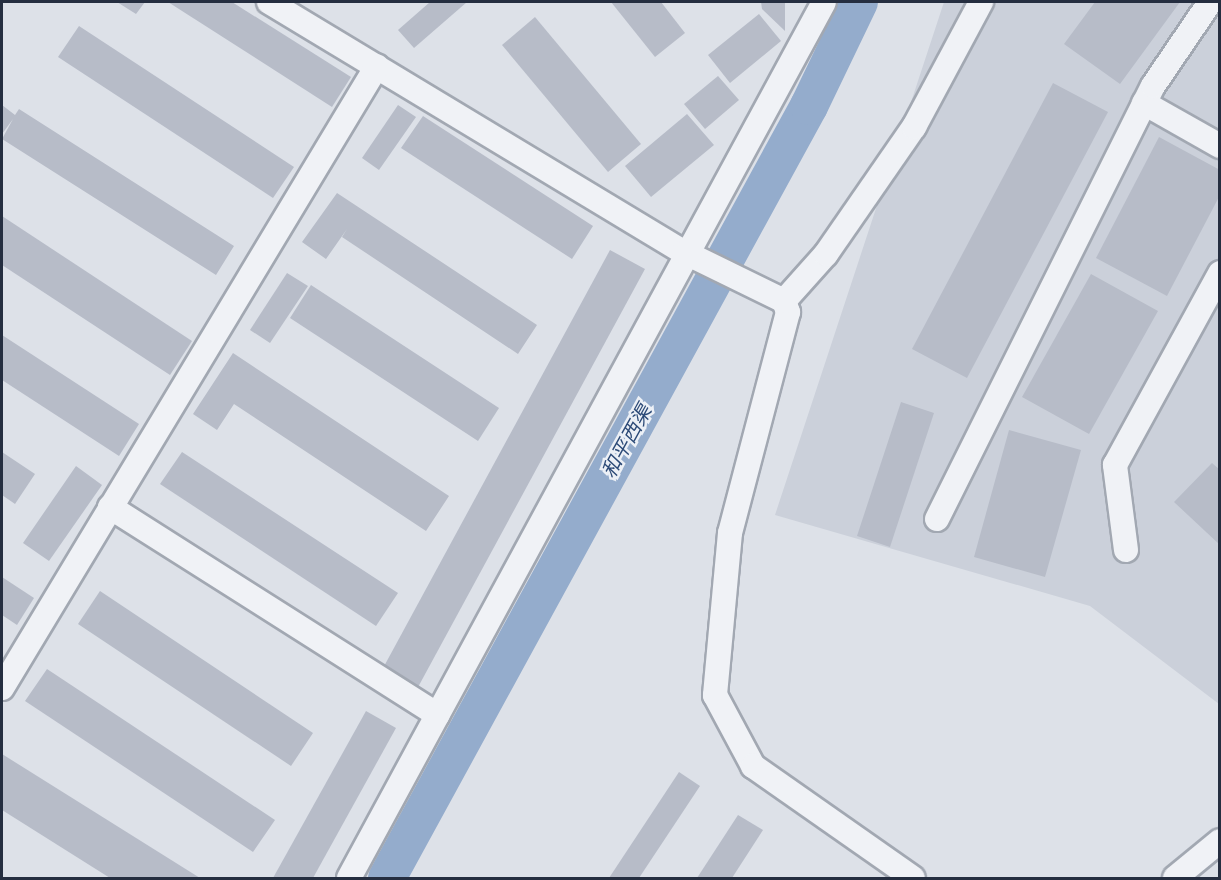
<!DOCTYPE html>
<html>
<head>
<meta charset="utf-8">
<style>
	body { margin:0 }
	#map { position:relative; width:1221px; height:880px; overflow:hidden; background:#dde1e8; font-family:Manrope,"Noto Sans SC",sans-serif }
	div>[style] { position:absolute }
	.built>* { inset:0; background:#cbd0da }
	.river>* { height:38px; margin:-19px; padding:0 19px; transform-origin:19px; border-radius:19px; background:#94accc }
	.building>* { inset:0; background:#b7bcc8 }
	.roads { filter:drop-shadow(2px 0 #a2a8b2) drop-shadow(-2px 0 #a2a8b2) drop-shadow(0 2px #a2a8b2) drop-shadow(0 -2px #a2a8b2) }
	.minor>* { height:24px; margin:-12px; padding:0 12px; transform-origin:12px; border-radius:12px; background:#f0f2f6 }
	span { translate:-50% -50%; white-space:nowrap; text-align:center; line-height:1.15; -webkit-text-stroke:5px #ecf0f6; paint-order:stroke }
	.water-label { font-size:20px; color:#2c4a77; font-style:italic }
	.frame { position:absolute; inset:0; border:3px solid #252e40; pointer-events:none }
</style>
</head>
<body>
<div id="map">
	<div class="built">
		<i style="clip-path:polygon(944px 2px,1219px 2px,1219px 704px,1090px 606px,775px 515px)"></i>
	</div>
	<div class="river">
		<i style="left:387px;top:878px;width:880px;rotate:-61.34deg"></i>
		<i style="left:809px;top:106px;width:115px;rotate:-64.3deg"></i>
	</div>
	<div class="building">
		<i style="clip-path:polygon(117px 2px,145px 2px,136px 14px)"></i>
		<i style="clip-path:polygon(168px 2px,232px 2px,351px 77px,332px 107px)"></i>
		<i style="clip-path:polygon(430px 2px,467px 2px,414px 48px,398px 30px)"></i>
		<i style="clip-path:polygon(611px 2px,661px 2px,685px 33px,655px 57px)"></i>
		<i style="clip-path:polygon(761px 2px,785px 2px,785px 31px,762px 9px)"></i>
		<i style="clip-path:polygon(1095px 2px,1180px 2px,1120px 84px,1064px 44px)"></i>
		<i style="clip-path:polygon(759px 14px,781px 41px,730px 83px,708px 55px)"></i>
		<i style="clip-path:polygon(535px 17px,641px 144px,608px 172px,502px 45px)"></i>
		<i style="clip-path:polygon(79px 26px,294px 167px,273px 198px,58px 57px)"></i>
		<i style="clip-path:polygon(718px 76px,739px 100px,705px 129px,684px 104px)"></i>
		<i style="clip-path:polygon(1053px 83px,1108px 112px,967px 378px,912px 349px)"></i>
		<i style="clip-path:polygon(2px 105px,15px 115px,19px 109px,234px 246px,216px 275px,2px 139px,13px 119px,2px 134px)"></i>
		<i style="clip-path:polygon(398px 105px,416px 117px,379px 170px,362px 158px)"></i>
		<i style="clip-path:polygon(687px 114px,714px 145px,651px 197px,625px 166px)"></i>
		<i style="clip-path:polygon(423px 116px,593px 226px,572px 259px,401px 148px)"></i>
		<i style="clip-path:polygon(1159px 137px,1220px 170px,1220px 195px,1167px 296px,1096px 258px)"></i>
		<i style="clip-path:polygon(337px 193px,537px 325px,518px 354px,342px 237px,347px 229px,326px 259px,302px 242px)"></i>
		<i style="clip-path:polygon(2px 216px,192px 341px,170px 375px,2px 265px)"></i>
		<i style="clip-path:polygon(610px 250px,645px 269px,417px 689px,382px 670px)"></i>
		<i style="clip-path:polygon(287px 273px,308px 286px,270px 343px,250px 330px)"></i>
		<i style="clip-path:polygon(1091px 274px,1158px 311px,1089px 434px,1022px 397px)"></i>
		<i style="clip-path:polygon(311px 285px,499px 408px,478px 441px,290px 318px)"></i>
		<i style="clip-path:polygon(2px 335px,139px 424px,119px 456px,2px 380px)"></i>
		<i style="clip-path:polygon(233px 353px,449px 496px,426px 531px,234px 404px,217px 430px,193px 414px)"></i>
		<i style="clip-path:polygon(901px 402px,934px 413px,890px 547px,857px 536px)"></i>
		<i style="clip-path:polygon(1009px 430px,1081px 450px,1045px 577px,974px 557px)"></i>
		<i style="clip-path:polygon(2px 452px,35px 474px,15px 504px,2px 495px)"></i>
		<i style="clip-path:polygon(182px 452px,398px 593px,376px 626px,160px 484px)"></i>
		<i style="clip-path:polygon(1212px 463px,1220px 470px,1220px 545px,1174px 502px)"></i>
		<i style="clip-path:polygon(76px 466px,102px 485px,49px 561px,23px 543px)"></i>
		<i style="clip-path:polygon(2px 577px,34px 598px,17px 625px,2px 615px)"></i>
		<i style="clip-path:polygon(100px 591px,313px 733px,291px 766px,78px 624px)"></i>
		<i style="clip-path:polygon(47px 669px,275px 820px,253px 852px,25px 701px)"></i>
		<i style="clip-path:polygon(366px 711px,396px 728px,313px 878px,273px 878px)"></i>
		<i style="clip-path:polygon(2px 754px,200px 878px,110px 878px,2px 810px)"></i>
		<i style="clip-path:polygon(679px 772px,700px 786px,639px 878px,609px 878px)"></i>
		<i style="clip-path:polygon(738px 815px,763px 830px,732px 878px,697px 878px)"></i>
	</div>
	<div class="roads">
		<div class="minor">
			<i style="left:269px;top:2px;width:484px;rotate:31.1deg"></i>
			<i style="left:684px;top:252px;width:111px;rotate:26.1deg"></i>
			<i style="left:784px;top:301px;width:12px;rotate:70deg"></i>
			<i style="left:788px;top:312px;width:228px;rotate:104.7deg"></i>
			<i style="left:730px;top:533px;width:163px;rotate:95.3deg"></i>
			<i style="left:715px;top:695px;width:81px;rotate:61.8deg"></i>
			<i style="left:753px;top:766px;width:195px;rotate:35deg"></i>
			<i style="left:1144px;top:103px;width:87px;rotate:29.5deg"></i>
			<i style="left:784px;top:301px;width:63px;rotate:-48.2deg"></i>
			<i style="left:826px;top:254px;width:155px;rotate:-55.3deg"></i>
			<i style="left:914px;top:127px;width:142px;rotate:-61.8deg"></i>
			<i style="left:110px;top:507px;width:388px;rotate:32.4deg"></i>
			<i style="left:937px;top:519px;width:484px;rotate:-63.5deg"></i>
			<i style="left:1153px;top:86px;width:102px;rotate:-55.8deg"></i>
			<i style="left:1126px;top:550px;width:86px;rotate:-97.4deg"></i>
			<i style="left:1115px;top:465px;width:219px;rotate:-61.3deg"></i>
			<i style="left:2px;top:688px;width:726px;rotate:-58.91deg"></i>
			<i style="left:349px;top:878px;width:996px;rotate:-61.53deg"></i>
			<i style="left:1175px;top:878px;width:58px;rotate:-39.4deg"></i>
		</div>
	</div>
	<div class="water-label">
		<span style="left:626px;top:441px;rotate:-61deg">和平西渠</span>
	</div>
	<div class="frame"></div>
</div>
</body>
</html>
